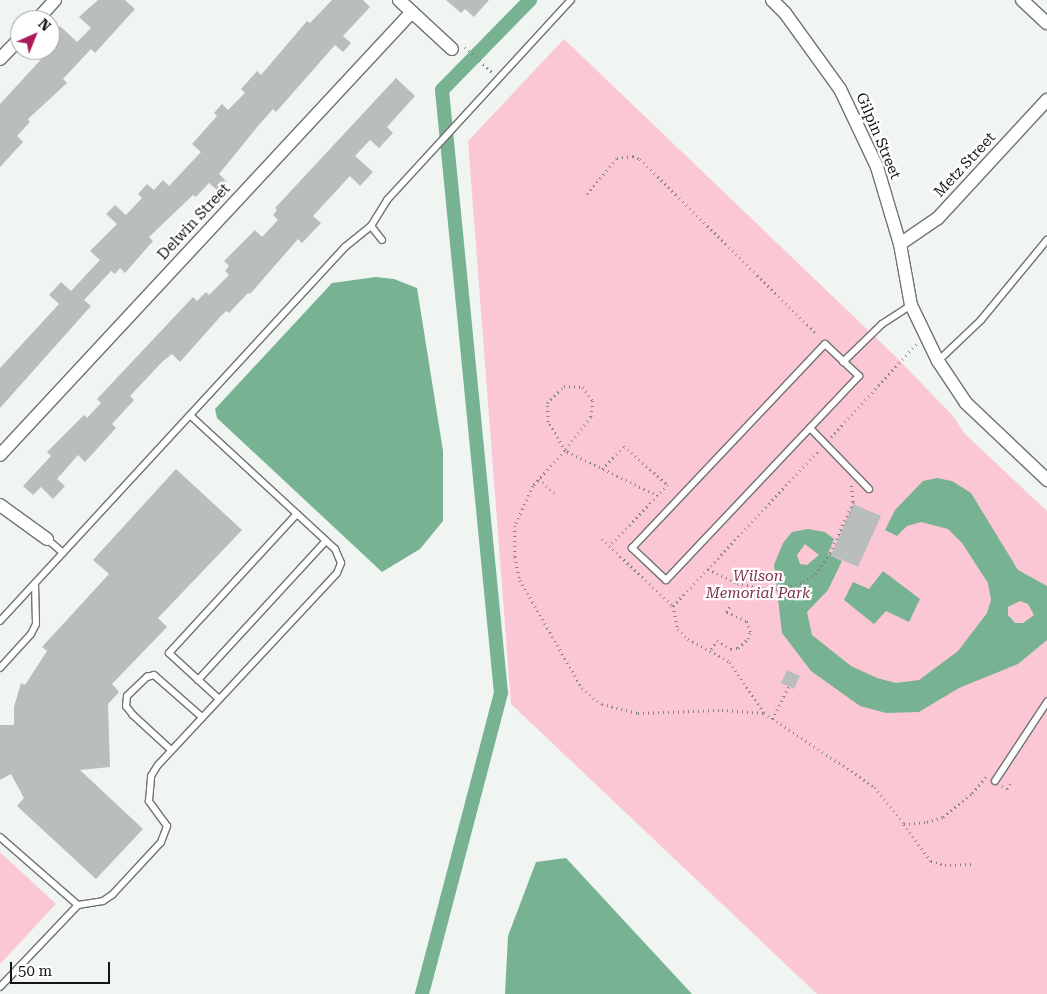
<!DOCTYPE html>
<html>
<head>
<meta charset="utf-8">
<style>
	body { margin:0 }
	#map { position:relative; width:1047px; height:994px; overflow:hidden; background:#f0f5f2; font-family:"Roboto Serif",serif }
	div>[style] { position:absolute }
	.green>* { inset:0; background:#fcc7d4 }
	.water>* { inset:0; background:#77b393 }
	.canal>* { height:14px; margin:-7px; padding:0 7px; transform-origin:7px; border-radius:7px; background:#77b393 }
	.building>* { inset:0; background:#b9bdbb }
	.path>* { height:2.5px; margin-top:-1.25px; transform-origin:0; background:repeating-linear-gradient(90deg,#808381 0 1px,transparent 0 5px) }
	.roads { filter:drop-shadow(1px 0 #707471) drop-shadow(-1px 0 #707471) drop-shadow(0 1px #707471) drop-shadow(0 -1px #707471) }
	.lane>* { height:6px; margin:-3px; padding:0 3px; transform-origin:3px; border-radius:3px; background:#fff }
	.street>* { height:12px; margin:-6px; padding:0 6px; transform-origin:6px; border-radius:6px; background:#fff }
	span { translate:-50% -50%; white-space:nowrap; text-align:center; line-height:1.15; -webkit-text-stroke:4.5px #fff; paint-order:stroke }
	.street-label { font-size:15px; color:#141514 }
	.park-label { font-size:15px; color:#7e314a; font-style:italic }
	.north { position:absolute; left:10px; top:10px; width:50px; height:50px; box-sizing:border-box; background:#fff; border:1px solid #a1a1a1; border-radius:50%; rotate:44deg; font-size:14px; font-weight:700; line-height:20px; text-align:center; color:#141514 }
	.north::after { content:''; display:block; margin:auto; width:18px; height:22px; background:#aa1b57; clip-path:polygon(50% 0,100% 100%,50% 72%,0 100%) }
	.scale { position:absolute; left:10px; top:962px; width:100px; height:22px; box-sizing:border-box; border:2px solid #141514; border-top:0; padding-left:6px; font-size:15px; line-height:18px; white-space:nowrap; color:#141514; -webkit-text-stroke:4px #fff; paint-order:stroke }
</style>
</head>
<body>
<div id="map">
	<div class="green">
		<i style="clip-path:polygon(564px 39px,896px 357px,953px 416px,965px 434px,1047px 511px,1047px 994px,817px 994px,511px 704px,468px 141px)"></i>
		<i style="clip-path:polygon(0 852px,56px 904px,0 964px)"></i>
	</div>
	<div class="water">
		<i style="clip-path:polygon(376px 277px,394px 279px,417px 288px,443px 451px,443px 521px,420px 549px,382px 572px,217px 418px,215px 409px,332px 283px)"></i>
		<i style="clip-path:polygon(evenodd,937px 478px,952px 481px,971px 493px,1018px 570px,1047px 586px,1047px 640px,1018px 664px,959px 688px,919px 712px,886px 713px,860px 706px,811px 671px,782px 633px,774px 565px,783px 543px,792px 532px,808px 529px,825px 532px,834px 539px,828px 554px,842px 561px,828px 590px,807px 612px,812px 635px,851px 666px,877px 678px,896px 683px,919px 680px,958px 651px,987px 613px,991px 600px,988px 583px,962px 543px,948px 529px,921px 522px,907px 526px,897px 536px,885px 530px,895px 510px,923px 481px,937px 478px,805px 544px,819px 555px,807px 565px,800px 564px,797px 555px,805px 544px,937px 478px,1020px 601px,1028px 604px,1034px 615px,1023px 623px,1015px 623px,1008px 615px,1008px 607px,1020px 601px)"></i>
		<i style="clip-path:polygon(883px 571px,920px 599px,909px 622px,886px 611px,874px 624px,844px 600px,853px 582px,869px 589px)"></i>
		<i style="clip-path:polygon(566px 858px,692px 994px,505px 994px,508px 936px,536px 862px)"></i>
	</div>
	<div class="canal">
		<i style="left:422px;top:994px;width:311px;rotate:-75.3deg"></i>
		<i style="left:501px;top:693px;width:606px;rotate:-95.59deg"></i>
		<i style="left:442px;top:90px;width:126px;rotate:-45.6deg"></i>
	</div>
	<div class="building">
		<i style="clip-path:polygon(98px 0,125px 0,135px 9px,95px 53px,91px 49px,63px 79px,67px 83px,28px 119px,30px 122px,17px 136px,23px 142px,0 167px,0 104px,57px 42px,50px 36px,60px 26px,77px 42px,91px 28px,79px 17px)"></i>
		<i style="clip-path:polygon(332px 0,363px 0,370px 7px,343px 36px,351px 43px,343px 52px,335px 45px,276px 112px,273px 109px,258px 126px,219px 174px,227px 182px,218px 191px,209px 183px,196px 197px,193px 195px,149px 237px,153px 241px,125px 273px,120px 268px,115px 274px,111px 271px,84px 300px,91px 306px,0 408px,0 368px,59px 304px,49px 295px,61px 282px,71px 291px,100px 260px,90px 251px,117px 224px,106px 214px,115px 205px,126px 215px,142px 198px,138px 194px,147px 184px,154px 190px,163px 180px,169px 186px,201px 152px,192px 144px,217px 116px,214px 113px,222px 104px,228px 110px,245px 93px,241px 89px,257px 71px,261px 75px,307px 21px,310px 23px)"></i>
		<i style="clip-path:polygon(446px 0,489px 0,474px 17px,465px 9px,461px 13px)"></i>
		<i style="clip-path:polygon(396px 78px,415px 96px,387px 127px,393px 133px,379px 148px,370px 140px,355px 156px,373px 172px,360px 186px,350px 176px,313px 216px,321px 223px,302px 243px,298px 239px,250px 294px,248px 293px,229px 313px,226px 311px,220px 317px,180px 362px,172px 354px,163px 361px,130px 396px,134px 400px,112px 424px,116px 428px,85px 462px,78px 455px,57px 479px,65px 486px,53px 499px,41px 487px,33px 495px,23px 486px,51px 456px,47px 452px,84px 415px,87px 418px,101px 403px,97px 399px,193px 297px,197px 301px,206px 292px,209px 295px,229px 275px,225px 271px,229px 266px,224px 261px,255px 230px,262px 237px,278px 220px,273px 215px,277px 210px,275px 208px)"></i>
		<i style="clip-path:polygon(176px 469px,242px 530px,158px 618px,167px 627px,112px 684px,119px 692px,108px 704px,110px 767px,80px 770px,143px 829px,96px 879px,17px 806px,24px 798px,11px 774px,0 780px,0 725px,14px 725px,14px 707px,21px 683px,25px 685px,47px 651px,42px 647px,109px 574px,93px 560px)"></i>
		<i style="clip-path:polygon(853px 504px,881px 516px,858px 567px,831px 555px)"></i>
		<i style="clip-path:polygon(787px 670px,800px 676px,794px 689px,781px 683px)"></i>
	</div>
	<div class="path">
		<i style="left:465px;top:47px;width:37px;rotate:43deg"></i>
		<i style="left:587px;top:194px;width:47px;rotate:-50.2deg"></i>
		<i style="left:617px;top:158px;width:16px;rotate:-7deg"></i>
		<i style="left:633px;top:156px;width:8px;rotate:23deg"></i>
		<i style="left:640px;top:159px;width:246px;rotate:44.7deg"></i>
		<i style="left:831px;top:437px;width:127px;rotate:-47.5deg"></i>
		<i style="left:602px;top:469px;width:32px;rotate:-46deg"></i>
		<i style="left:624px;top:446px;width:59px;rotate:41.6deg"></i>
		<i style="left:668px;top:485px;width:84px;rotate:133.6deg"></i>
		<i style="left:539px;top:479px;width:22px;rotate:43deg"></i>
		<i style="left:658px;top:496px;width:103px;rotate:-154.2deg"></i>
		<i style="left:565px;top:451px;width:34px;rotate:-120deg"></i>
		<i style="left:548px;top:422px;width:19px;rotate:-93deg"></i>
		<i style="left:547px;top:403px;width:24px;rotate:-45deg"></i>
		<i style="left:564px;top:386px;width:19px;rotate:3deg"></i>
		<i style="left:583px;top:387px;width:17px;rotate:54deg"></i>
		<i style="left:593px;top:401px;width:16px;rotate:97deg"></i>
		<i style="left:591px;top:417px;width:43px;rotate:127.4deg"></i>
		<i style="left:565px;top:451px;width:47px;rotate:132.4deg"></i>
		<i style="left:533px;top:486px;width:44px;rotate:114.2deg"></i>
		<i style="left:515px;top:526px;width:31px;rotate:90deg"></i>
		<i style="left:515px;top:557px;width:24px;rotate:78deg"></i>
		<i style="left:520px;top:580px;width:125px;rotate:60.1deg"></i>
		<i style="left:582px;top:688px;width:15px;rotate:42deg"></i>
		<i style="left:593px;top:698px;width:11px;rotate:34deg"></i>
		<i style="left:602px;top:704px;width:37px;rotate:14deg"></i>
		<i style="left:638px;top:713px;width:84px;rotate:-2deg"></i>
		<i style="left:722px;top:710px;width:42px;rotate:4.1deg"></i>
		<i style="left:764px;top:713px;width:133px;rotate:33.7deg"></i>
		<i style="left:875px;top:787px;width:47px;rotate:51.9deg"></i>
		<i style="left:904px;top:824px;width:23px;rotate:-5deg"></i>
		<i style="left:927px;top:822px;width:17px;rotate:-17deg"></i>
		<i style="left:943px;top:817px;width:38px;rotate:-40deg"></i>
		<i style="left:972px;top:793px;width:23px;rotate:-49deg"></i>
		<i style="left:602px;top:539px;width:98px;rotate:43.3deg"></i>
		<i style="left:673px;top:606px;width:24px;rotate:78deg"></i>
		<i style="left:678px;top:629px;width:14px;rotate:45deg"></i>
		<i style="left:688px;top:639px;width:48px;rotate:28.7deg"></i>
		<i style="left:730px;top:662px;width:61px;rotate:56.3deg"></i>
		<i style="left:708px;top:569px;width:32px;rotate:26deg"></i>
		<i style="left:737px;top:583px;width:35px;rotate:12deg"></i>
		<i style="left:771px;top:590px;width:33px;rotate:-14deg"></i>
		<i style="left:803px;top:582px;width:14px;rotate:-34deg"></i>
		<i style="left:815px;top:574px;width:26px;rotate:-54deg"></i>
		<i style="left:830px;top:553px;width:56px;rotate:-65.7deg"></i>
		<i style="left:853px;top:502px;width:17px;rotate:-97deg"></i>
		<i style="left:673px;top:606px;width:214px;rotate:-46.9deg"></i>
		<i style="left:711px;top:649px;width:10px;rotate:-53deg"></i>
		<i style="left:717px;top:641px;width:16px;rotate:30deg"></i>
		<i style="left:731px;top:649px;width:7px;rotate:-8deg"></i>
		<i style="left:738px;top:648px;width:13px;rotate:-42deg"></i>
		<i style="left:748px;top:639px;width:7px;rotate:-74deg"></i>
		<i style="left:750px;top:632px;width:12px;rotate:-110deg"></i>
		<i style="left:746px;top:621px;width:22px;rotate:-156deg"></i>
		<i style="left:726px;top:612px;width:9px;rotate:-58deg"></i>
		<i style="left:772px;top:719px;width:36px;rotate:-63deg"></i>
		<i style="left:1002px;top:786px;width:6px;rotate:31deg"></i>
		<i style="left:1007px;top:789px;width:10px;rotate:-61deg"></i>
		<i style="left:904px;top:824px;width:46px;rotate:53.9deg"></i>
		<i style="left:931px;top:861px;width:15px;rotate:16deg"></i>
		<i style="left:945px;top:865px;width:26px;rotate:-2deg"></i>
	</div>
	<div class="roads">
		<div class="lane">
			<i style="left:382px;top:240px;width:18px;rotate:-128deg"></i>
			<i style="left:371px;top:226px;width:31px;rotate:-58deg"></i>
			<i style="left:387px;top:200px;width:272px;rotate:-47.4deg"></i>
			<i style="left:825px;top:344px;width:47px;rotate:43.3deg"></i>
			<i style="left:859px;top:376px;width:281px;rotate:133.4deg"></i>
			<i style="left:666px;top:580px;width:47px;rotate:-136.7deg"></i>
			<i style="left:632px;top:548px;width:281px;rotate:-46.6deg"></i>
			<i style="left:938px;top:361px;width:59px;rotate:-43.6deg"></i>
			<i style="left:981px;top:320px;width:104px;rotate:-50.5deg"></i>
			<i style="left:843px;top:362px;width:54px;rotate:-44.3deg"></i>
			<i style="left:882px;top:324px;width:35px;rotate:-33deg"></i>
			<i style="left:810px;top:428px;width:85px;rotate:46deg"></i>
			<i style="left:47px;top:539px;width:21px;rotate:41deg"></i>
			<i style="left:0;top:621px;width:509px;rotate:-47.31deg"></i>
			<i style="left:345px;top:247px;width:33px;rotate:-39deg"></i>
			<i style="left:0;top:668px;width:46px;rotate:-47.6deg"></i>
			<i style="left:31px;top:634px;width:11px;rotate:-63deg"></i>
			<i style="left:36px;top:624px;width:40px;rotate:-91.4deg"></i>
			<i style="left:198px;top:680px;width:189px;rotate:-47.4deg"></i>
			<i style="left:219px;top:699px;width:68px;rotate:-137.4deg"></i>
			<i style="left:169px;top:653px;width:189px;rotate:-47.4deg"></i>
			<i style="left:171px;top:750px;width:52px;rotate:-137.4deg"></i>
			<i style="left:133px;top:715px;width:11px;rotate:-128deg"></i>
			<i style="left:126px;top:706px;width:10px;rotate:-84deg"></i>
			<i style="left:127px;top:696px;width:28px;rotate:-44deg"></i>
			<i style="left:147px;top:677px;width:7px;rotate:-16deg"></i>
			<i style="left:154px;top:675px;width:64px;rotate:41.2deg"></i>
			<i style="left:995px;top:781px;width:95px;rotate:-56.6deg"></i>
			<i style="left:0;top:837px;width:103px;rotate:41.1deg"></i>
			<i style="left:78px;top:905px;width:25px;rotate:-9deg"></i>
			<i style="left:103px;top:901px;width:11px;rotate:-34deg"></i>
			<i style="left:112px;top:895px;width:72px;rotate:-47.2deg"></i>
			<i style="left:161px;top:842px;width:17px;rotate:-69deg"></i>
			<i style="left:167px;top:826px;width:31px;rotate:-126deg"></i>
			<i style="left:149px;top:801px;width:25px;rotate:-85deg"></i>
			<i style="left:151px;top:776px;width:13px;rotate:-58deg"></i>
			<i style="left:158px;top:765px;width:262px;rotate:-47deg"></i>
			<i style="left:337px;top:573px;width:11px;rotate:-68deg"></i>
			<i style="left:341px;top:563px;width:15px;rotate:-113deg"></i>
			<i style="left:335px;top:549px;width:197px;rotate:-137.3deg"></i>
			<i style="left:0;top:987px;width:113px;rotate:-46.4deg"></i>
		</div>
		<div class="street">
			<i style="left:399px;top:0;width:72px;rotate:42.8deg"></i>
			<i style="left:772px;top:0;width:18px;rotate:45deg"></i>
			<i style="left:785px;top:13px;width:94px;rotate:54.1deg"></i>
			<i style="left:840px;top:89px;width:86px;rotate:64.6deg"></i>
			<i style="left:877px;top:167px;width:80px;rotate:73.4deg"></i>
			<i style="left:900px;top:244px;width:62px;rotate:79.8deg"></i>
			<i style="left:911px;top:305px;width:62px;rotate:64.3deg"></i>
			<i style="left:938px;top:361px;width:50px;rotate:56.3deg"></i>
			<i style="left:966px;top:403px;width:112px;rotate:43.5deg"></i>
			<i style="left:1022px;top:0;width:34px;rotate:43deg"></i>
			<i style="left:37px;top:20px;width:27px;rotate:-48deg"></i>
			<i style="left:0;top:59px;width:29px;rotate:-46deg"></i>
			<i style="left:900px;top:244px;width:46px;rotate:-34.4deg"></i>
			<i style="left:938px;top:218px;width:161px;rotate:-47.3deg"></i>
			<i style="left:0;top:455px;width:605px;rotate:-47.08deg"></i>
			<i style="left:0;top:505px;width:58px;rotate:35.9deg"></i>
		</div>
	</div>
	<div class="street-label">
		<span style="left:878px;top:136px;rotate:67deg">Gilpin Street</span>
		<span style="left:965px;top:165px;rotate:-47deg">Metz Street</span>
		<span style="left:194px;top:222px;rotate:-47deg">Delwin Street</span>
	</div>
	<div class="park-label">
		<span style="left:758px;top:585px">Wilson<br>Memorial Park</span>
	</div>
	<div class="north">N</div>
	<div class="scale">50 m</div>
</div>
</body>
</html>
